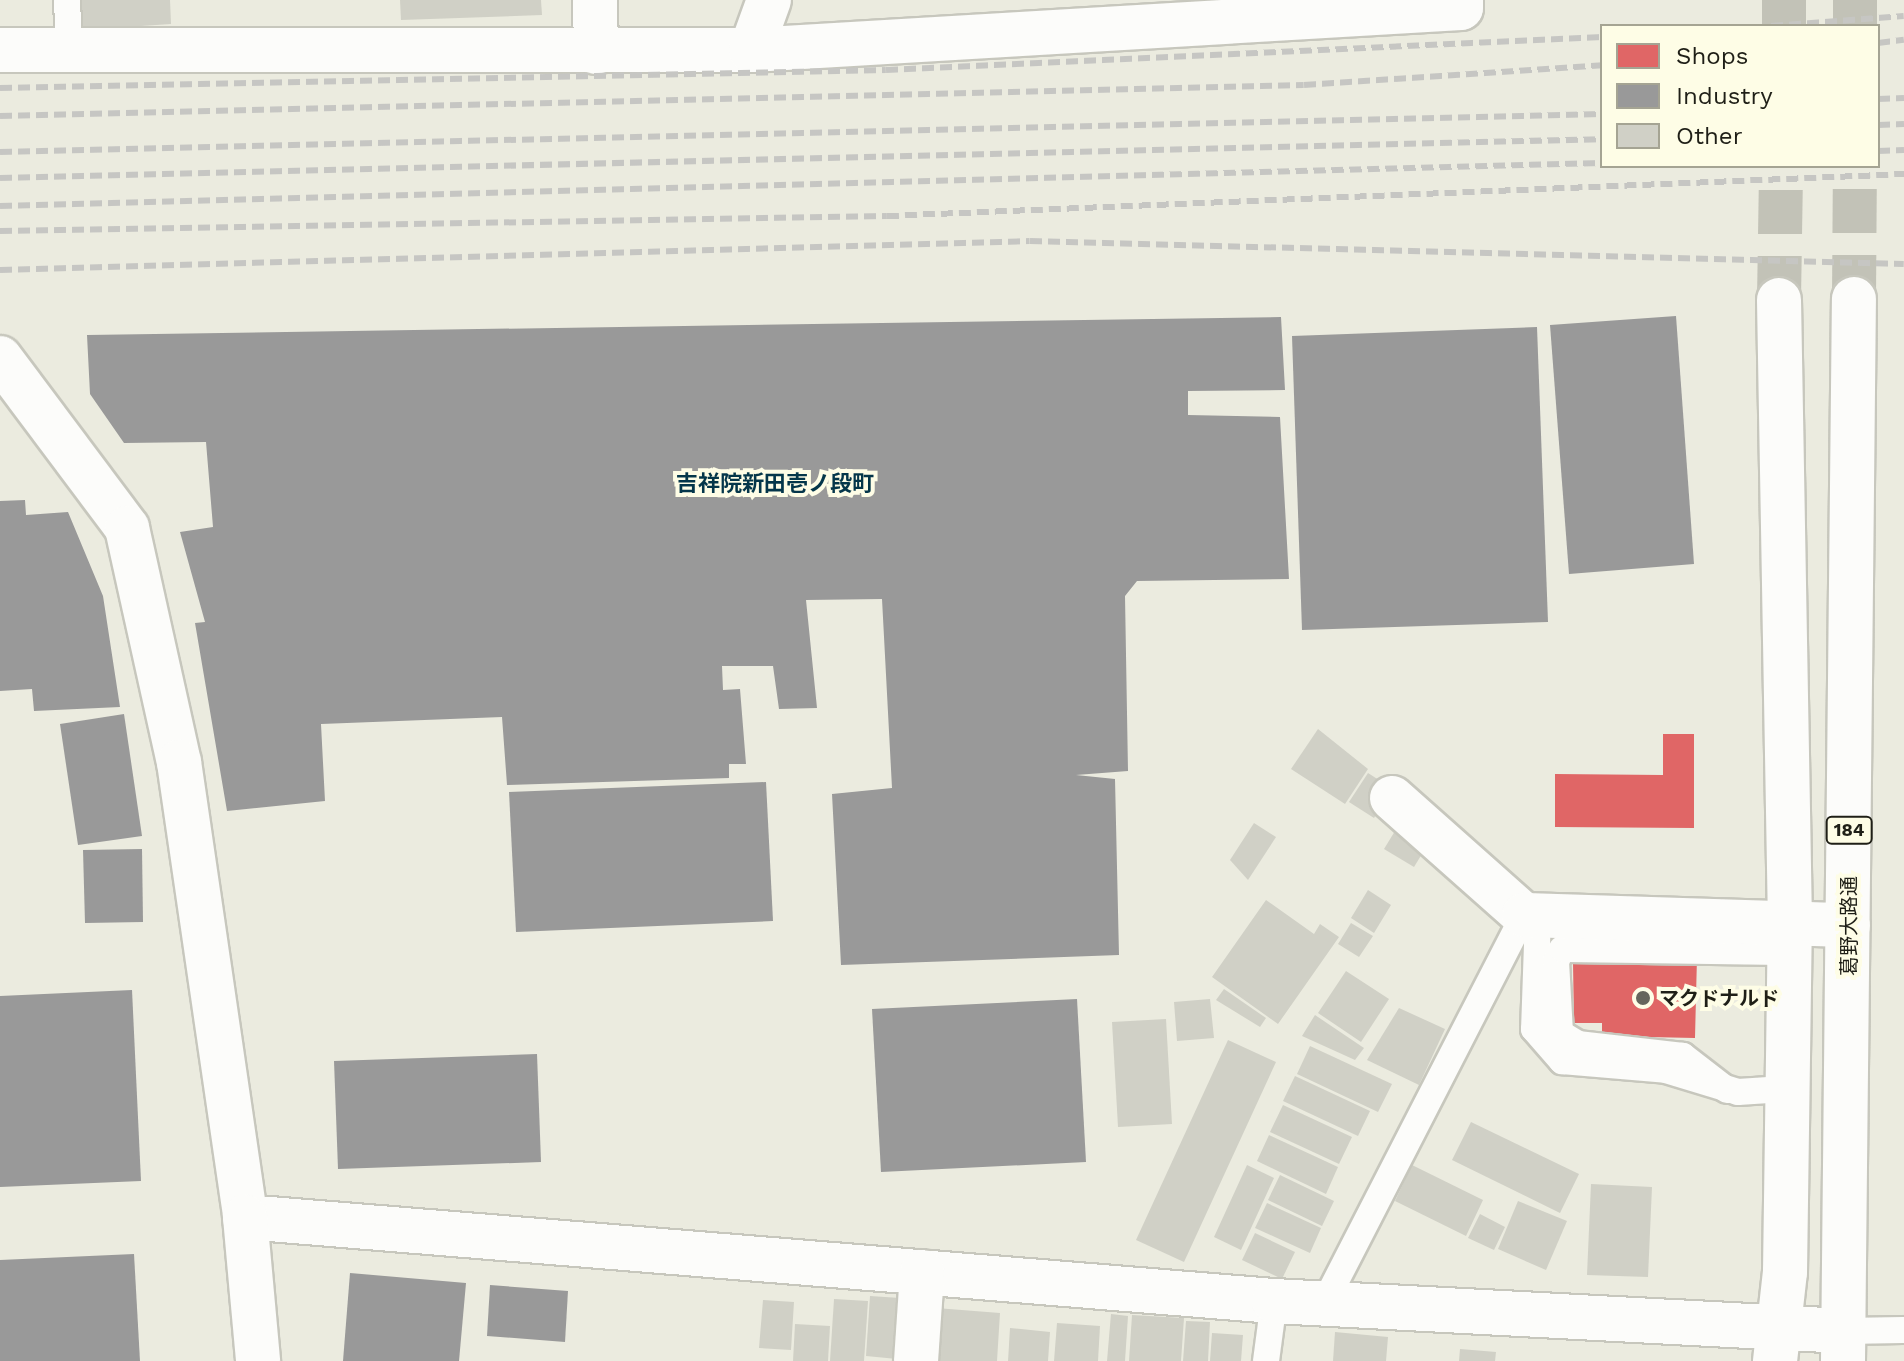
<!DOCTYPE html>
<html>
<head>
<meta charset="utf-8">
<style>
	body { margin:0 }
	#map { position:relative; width:1904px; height:1361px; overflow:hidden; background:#ebebdf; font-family:"Work Sans","Noto Sans JP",sans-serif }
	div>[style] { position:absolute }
	.shops>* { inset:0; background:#e06666 }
	.industry>* { inset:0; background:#999 }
	.building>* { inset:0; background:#d0d0c6 }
	.primary-tunnel>* { height:44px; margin-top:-22px; transform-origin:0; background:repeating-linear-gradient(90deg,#c2c2b7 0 44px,transparent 0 66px) }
	.roads { filter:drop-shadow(2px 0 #c7c7bd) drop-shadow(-2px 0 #c7c7bd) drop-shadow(0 2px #c7c7bd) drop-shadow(0 -2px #c7c7bd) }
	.lane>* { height:26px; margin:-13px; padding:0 13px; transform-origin:13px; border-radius:13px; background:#fcfcfa }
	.street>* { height:44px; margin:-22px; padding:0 22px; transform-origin:22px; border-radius:22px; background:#fcfcfa }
	.secondary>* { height:44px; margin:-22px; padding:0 22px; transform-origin:22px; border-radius:22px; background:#fcfcfa }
	.primary>* { height:44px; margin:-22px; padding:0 22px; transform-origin:22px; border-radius:22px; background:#fcfcfa }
	.rail>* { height:6px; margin-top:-3px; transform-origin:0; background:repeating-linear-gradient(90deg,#c6c6c3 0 12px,transparent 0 18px) }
	.dots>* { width:22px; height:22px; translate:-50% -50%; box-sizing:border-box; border:4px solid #fefde6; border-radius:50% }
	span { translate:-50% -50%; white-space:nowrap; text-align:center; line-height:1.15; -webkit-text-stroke:8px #fefde6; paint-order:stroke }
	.shield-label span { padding:2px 6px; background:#fefde6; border:2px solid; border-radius:6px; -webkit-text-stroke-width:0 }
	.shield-label { font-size:18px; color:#1f1f17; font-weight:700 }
	.street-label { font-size:20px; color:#1f1f17 }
	.poi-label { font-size:20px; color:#1f1f17; font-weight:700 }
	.left { translate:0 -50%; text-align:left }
	.neighbourhood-label { font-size:22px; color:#04364a; font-weight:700 }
	.legend { position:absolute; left:1600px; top:24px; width:280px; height:144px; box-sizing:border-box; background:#fefde6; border:2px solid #a5a493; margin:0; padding:10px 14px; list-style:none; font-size:24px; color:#1f1f17 }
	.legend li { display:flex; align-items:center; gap:16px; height:40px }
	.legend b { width:40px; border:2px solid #a5a493 }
</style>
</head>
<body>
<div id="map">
	<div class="shops">
		<i style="clip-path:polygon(1663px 734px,1694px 734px,1694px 828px,1555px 827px,1555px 774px,1663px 775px)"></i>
		<i style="clip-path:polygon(1644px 956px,1697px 957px,1695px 1038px,1602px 1036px,1602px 1023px,1574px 1023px,1573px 963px,1643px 965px)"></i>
	</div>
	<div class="industry">
		<i style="clip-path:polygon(1676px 316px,1694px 564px,1569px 574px,1550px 325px)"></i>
		<i style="clip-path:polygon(1281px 317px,1285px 390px,1188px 391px,1188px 415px,1280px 417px,1289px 579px,1137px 581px,1125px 596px,1128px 771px,1076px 775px,1115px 779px,1119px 955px,841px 965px,832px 794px,892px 788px,882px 599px,806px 600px,817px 708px,779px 709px,773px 666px,722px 666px,723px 690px,740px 689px,746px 764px,729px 764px,729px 778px,507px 785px,502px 717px,321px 724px,325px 801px,227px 811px,195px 623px,205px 622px,180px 532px,213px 527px,206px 442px,124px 443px,90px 394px,87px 335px)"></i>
		<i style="clip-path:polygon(1537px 327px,1548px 622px,1302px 630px,1292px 336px)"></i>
		<i style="clip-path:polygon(25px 500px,26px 515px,68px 512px,103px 596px,120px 707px,34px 711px,32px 689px,0 691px,0 501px)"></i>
		<i style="clip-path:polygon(124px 714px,142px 836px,78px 845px,60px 724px)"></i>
		<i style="clip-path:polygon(766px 782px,773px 921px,516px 932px,509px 792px)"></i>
		<i style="clip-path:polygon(142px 849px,143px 922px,85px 923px,83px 850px)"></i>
		<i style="clip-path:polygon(132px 990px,141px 1181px,0 1187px,0 996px)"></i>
		<i style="clip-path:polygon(1077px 999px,1086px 1162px,881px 1172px,872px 1009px)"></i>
		<i style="clip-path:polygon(537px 1054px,541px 1162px,338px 1169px,334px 1061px)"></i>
		<i style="clip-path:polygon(134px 1254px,140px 1361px,0 1361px,0 1260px)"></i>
		<i style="clip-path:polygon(350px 1273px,466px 1283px,459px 1361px,343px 1361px)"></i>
		<i style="clip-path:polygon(490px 1285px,568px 1291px,565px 1342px,487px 1336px)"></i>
	</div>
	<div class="building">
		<i style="clip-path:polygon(79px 0,170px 0,171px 24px,81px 30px)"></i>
		<i style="clip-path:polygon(400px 0,541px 0,542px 15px,401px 20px)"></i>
		<i style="clip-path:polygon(1318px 729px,1368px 769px,1345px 804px,1291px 769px)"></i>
		<i style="clip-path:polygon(1368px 773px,1393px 789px,1374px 818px,1349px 802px)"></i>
		<i style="clip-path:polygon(1254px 823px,1276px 837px,1248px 880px,1230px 860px)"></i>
		<i style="clip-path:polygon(1395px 831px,1425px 849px,1414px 867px,1384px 849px)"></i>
		<i style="clip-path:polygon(1368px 890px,1391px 905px,1374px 933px,1351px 918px)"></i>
		<i style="clip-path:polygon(1266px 900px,1314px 934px,1320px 924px,1339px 937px,1278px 1024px,1212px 977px)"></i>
		<i style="clip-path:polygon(1351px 923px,1373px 936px,1359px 957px,1338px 944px)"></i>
		<i style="clip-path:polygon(1346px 971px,1389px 999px,1361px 1042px,1318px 1013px)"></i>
		<i style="clip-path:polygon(1224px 989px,1266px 1018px,1260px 1027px,1216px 1000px)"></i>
		<i style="clip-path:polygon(1210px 999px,1214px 1038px,1177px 1041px,1174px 1002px)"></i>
		<i style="clip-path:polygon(1399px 1008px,1445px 1029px,1419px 1085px,1367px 1060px)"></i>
		<i style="clip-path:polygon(1315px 1015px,1364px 1048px,1355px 1060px,1302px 1036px)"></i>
		<i style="clip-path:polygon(1166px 1019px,1172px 1124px,1118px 1127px,1112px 1022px)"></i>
		<i style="clip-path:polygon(1228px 1040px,1276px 1062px,1184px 1262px,1136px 1240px)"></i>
		<i style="clip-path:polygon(1310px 1046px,1392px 1084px,1378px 1112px,1297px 1074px)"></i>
		<i style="clip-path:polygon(1295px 1076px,1370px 1111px,1358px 1136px,1283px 1101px)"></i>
		<i style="clip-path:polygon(1283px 1105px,1352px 1137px,1339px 1164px,1270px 1132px)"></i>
		<i style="clip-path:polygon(1471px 1122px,1579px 1174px,1560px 1213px,1452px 1160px)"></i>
		<i style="clip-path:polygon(1269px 1135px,1338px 1167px,1326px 1194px,1257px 1161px)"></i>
		<i style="clip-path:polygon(1247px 1165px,1274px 1178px,1241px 1250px,1214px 1237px)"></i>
		<i style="clip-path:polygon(1412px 1165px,1483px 1200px,1466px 1236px,1395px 1201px)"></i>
		<i style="clip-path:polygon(1280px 1175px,1334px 1201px,1322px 1226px,1268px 1200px)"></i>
		<i style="clip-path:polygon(1591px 1184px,1652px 1187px,1648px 1277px,1587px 1275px)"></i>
		<i style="clip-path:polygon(1518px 1201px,1567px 1221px,1546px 1270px,1498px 1249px)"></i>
		<i style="clip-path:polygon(1267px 1203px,1321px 1228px,1310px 1253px,1255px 1228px)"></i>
		<i style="clip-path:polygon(1480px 1214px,1505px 1227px,1494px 1250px,1468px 1238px)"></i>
		<i style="clip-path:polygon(1255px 1233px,1295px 1252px,1282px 1279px,1242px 1260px)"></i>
		<i style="clip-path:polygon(870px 1296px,900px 1298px,897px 1359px,866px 1356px)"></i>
		<i style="clip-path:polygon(834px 1299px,868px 1301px,864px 1361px,830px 1361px)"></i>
		<i style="clip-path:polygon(763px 1300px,794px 1302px,791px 1350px,759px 1348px)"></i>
		<i style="clip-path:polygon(936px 1308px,1000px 1313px,997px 1361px,932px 1361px)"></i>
		<i style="clip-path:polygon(1111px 1314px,1128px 1316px,1125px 1361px,1107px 1361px)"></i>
		<i style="clip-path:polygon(1132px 1315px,1184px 1318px,1181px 1361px,1129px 1361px)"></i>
		<i style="clip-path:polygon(1186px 1321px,1210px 1322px,1208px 1361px,1183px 1361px)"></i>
		<i style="clip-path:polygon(1057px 1323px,1100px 1326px,1098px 1361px,1054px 1361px)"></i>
		<i style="clip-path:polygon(795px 1324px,830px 1326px,828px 1361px,793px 1361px)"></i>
		<i style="clip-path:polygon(1010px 1328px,1050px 1332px,1048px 1361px,1008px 1361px)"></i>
		<i style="clip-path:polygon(1335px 1332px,1388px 1337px,1386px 1361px,1333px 1361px)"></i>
		<i style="clip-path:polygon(1212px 1333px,1243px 1335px,1241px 1361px,1210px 1361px)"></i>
		<i style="clip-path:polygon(1460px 1349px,1496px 1352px,1495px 1361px,1459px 1361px)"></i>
	</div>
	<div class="primary-tunnel">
		<i style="left:1784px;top:26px;width:26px;rotate:-90deg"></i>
		<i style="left:1855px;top:26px;width:26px;rotate:-90deg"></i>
		<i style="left:1854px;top:299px;width:133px;rotate:-89.6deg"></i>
		<i style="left:1779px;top:300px;width:134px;rotate:-89.1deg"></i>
	</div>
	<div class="roads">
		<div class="lane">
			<i style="left:67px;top:0;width:47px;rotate:87.6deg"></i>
			<i style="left:1538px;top:916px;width:113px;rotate:92deg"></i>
			<i style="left:1534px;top:1029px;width:43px;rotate:48.8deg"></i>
			<i style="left:1562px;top:1061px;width:104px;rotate:4.9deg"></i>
			<i style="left:1666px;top:1070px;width:75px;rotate:17deg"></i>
			<i style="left:1738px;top:1092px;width:46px;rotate:-3.7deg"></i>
			<i style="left:1727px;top:1090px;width:56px;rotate:-142.3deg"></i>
			<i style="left:1683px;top:1056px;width:106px;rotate:-173.5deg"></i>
			<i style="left:1578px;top:1044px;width:21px;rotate:-149deg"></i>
			<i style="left:1560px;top:1033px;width:72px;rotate:-93.2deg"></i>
			<i style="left:1556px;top:961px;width:13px;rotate:-63deg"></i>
			<i style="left:1562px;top:949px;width:226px;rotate:0.8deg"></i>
			<i style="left:1324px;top:1304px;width:437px;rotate:-62.8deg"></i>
			<i style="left:1844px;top:1331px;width:60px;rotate:-1deg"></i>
			<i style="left:1266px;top:1361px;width:61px;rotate:-82.4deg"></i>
		</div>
		<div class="street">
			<i style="left:595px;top:0;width:52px;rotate:88.9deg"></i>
			<i style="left:0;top:50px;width:751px"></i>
			<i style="left:751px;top:50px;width:711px;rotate:-3.39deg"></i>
			<i style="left:1461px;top:8px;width:8px;rotate:-90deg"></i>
			<i style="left:751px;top:50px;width:53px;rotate:-70.2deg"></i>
			<i style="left:1392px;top:798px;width:176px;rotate:41.6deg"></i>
			<i style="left:1524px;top:915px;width:324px;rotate:1.8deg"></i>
			<i style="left:245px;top:1217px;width:1032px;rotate:4.67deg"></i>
			<i style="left:1274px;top:1301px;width:571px;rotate:3.01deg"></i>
			<i style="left:916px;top:1361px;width:89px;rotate:-86.1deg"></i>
		</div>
		<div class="secondary">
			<i style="left:0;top:358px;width:212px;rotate:53.2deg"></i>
			<i style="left:127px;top:528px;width:240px;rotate:77.5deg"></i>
			<i style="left:179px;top:762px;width:460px;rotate:81.7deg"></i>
			<i style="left:245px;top:1217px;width:145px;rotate:84.8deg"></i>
		</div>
		<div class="primary">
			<i style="left:1775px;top:1361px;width:90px;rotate:-83.6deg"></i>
			<i style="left:1785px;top:1272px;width:348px;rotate:-89.2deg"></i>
			<i style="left:1790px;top:924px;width:624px;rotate:-91.01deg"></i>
			<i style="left:1843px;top:1361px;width:1062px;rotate:-89.41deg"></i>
		</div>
	</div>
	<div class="rail">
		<i style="left:1771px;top:26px;width:133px;rotate:-4.3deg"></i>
		<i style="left:1878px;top:43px;width:26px;rotate:-7deg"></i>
		<i style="left:0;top:88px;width:886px;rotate:-1.16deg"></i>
		<i style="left:886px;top:70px;width:717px;rotate:-2.64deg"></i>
		<i style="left:1878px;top:99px;width:26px;rotate:-2deg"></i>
		<i style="left:0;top:116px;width:1304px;rotate:-1.36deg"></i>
		<i style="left:1304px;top:85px;width:299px;rotate:-3.8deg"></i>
		<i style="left:1878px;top:125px;width:26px;rotate:-2deg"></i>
		<i style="left:1878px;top:151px;width:26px;rotate:-2deg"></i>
		<i style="left:0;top:152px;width:1602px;rotate:-1.36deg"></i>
		<i style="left:0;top:178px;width:1602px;rotate:-1.39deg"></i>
		<i style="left:0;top:206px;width:1603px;rotate:-1.54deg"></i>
		<i style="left:0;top:231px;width:887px;rotate:-0.97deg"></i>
		<i style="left:887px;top:216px;width:1018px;rotate:-2.36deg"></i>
		<i style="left:0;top:270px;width:1030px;rotate:-1.61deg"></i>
		<i style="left:1030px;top:241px;width:874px;rotate:1.51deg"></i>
	</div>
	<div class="dots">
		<i style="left:1643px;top:998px;background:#66665d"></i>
	</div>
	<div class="shield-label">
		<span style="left:1849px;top:830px">184</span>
	</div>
	<div class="street-label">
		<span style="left:1849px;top:926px;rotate:-90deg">葛野大路通</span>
	</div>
	<div class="poi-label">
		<span class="left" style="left:1659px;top:998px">マクドナルド</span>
	</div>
	<div class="neighbourhood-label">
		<span style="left:775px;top:484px">吉祥院新田壱ノ段町</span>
	</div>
	<ul class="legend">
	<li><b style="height:22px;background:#e06666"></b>Shops</li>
	<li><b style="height:22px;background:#999"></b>Industry</li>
	<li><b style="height:22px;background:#d0d0c6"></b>Other</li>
	</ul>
</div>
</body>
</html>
